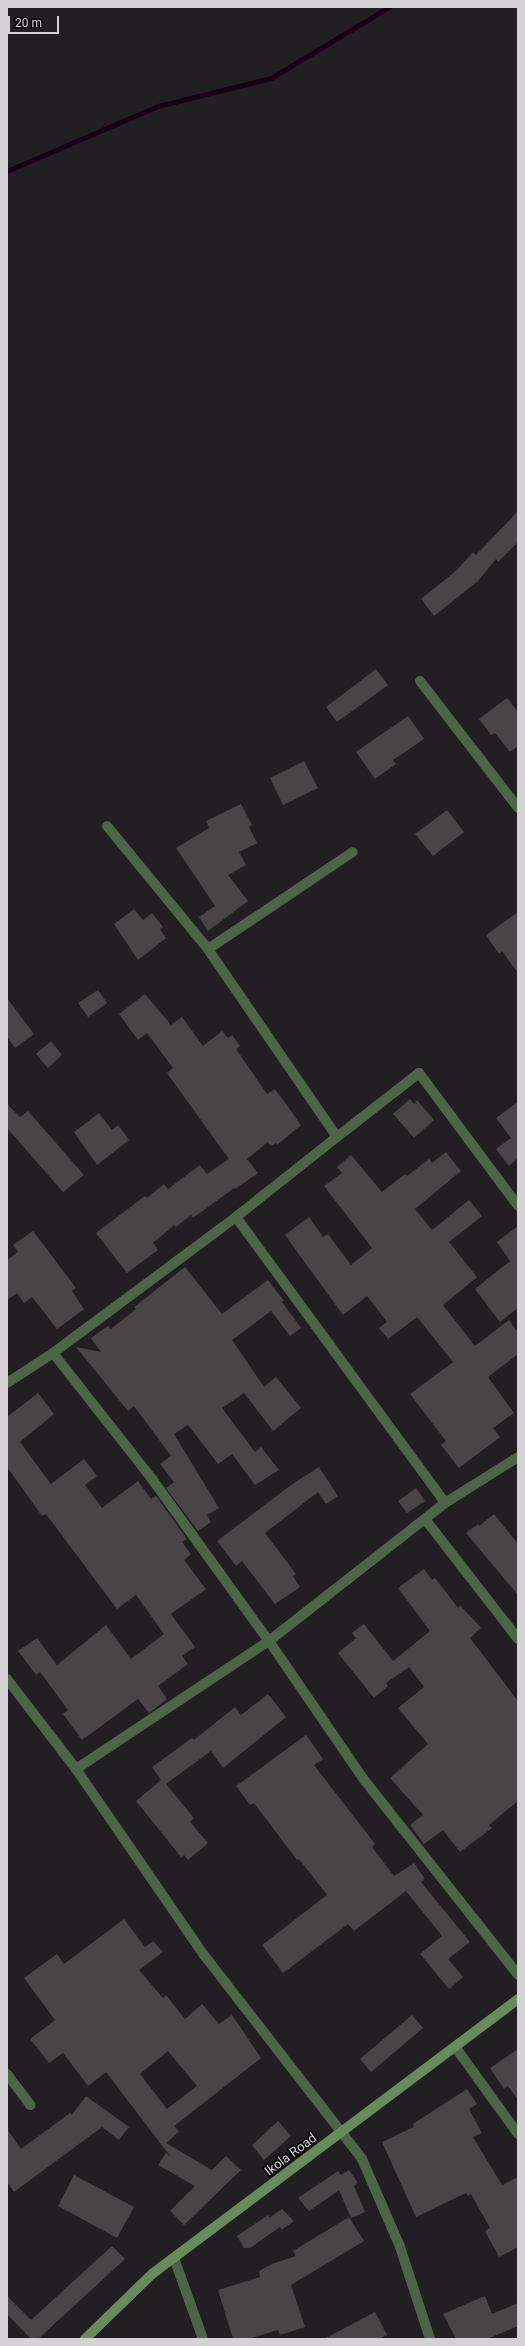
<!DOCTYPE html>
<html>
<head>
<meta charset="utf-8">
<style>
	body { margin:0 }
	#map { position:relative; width:525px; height:2346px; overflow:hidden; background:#221f22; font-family:Roboto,sans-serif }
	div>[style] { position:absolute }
	.stream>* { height:5px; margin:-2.5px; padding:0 2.5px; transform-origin:2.5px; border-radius:2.5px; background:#1a0016 }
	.building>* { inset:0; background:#484547 }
	.street>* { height:10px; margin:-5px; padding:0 5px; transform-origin:5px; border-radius:5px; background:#4e6448 }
	.secondary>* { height:10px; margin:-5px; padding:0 5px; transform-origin:5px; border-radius:5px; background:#678b5d }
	span { translate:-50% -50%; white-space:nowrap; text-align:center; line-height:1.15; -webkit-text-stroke:4px #0b0a0b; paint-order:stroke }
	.street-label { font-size:13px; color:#d4d2d4 }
	.frame { position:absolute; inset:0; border:8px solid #d4d2d4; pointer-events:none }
	.scale { position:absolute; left:8px; top:16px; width:51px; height:18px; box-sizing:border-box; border:2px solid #d4d2d4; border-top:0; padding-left:5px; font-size:12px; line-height:14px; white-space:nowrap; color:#d4d2d4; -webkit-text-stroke:3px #0b0a0b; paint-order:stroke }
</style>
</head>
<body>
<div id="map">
	<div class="stream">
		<i style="left:7px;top:171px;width:164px;rotate:-23.3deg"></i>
		<i style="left:158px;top:106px;width:116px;rotate:-13.9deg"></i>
		<i style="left:271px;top:78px;width:138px;rotate:-31deg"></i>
	</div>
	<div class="building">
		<i style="clip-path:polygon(518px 511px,518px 542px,498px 562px,496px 559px,478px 581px,434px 616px,421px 599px,457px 570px,473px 552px,476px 555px)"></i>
		<i style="clip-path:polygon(376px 669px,388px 685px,337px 722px,326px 707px)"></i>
		<i style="clip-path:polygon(507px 698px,518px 712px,518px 746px,510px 752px,495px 733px,491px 735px,479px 719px)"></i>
		<i style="clip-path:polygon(408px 716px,424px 739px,393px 760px,396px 764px,375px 779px,356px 752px)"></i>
		<i style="clip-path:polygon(304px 761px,318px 788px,283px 805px,270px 778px)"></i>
		<i style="clip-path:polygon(241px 804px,252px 825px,249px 827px,257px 843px,239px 852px,246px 865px,228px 875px,248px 901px,208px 931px,199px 917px,215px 906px,176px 848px,209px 828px,206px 821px)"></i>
		<i style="clip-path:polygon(447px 810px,464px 832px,433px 856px,415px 834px)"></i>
		<i style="clip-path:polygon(134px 909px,143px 920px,152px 913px,163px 927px,160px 929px,166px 938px,138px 960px,114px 924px)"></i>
		<i style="clip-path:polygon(518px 912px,518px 973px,502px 951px,499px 954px,486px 935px)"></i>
		<i style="clip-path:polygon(98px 990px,107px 1003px,88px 1017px,78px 1003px)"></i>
		<i style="clip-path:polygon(145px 994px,171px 1025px,182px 1017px,203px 1046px,222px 1031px,228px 1038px,232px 1035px,240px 1046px,236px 1049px,267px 1094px,275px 1089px,301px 1125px,277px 1145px,276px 1143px,271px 1146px,268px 1142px,247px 1159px,258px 1173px,235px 1189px,234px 1188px,193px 1218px,191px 1215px,176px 1227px,174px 1225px,153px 1243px,158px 1250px,127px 1273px,96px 1233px,145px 1196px,147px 1198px,164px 1184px,168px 1189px,200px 1165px,207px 1174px,229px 1159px,167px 1073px,173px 1068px,147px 1033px,138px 1040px,119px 1014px)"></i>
		<i style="clip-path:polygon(7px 998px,34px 1034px,15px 1048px,7px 1037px)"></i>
		<i style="clip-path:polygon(51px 1041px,62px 1055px,48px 1068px,36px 1054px)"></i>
		<i style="clip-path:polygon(410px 1099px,414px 1104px,417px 1100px,434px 1120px,414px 1138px,393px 1114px)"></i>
		<i style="clip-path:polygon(518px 1102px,518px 1158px,509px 1166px,496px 1149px,511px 1138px,496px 1118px)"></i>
		<i style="clip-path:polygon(7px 1104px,20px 1117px,28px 1111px,84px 1175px,63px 1192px,7px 1128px)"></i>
		<i style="clip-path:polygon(99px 1113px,112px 1130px,118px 1125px,129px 1140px,97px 1165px,74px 1132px)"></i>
		<i style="clip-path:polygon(446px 1152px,461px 1171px,415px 1209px,432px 1230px,469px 1200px,482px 1216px,449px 1242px,477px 1277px,443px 1305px,475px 1346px,509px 1320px,518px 1333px,518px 1354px,488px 1377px,514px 1413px,493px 1428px,500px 1437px,459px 1468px,441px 1445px,446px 1441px,410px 1394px,453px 1362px,417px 1317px,388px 1339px,379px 1328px,387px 1322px,367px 1296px,343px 1315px,285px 1235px,309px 1217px,323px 1237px,328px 1234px,351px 1265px,372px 1248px,324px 1186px,342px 1173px,337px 1167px,351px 1155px,382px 1192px,405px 1174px,407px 1176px,429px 1159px,432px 1163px)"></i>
		<i style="clip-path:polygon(518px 1226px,518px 1308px,500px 1322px,475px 1289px,510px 1261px,497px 1242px)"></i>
		<i style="clip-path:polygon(33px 1231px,76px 1288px,72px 1291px,84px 1309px,57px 1329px,32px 1297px,24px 1303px,17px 1293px,7px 1300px,7px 1260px,18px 1252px,13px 1245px)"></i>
		<i style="clip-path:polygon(185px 1267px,222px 1314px,268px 1280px,284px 1301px,282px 1302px,301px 1328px,290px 1336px,271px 1311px,232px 1340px,264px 1387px,276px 1377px,301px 1408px,273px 1431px,244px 1393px,222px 1408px,255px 1452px,261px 1447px,279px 1470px,255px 1485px,232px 1454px,218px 1464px,188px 1425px,174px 1434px,219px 1508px,207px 1515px,211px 1522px,198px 1531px,166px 1488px,174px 1482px,160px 1464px,171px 1456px,134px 1406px,128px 1411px,76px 1347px,101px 1352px,91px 1338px,108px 1326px,111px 1329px,136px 1309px,134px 1307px)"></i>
		<i style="clip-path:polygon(38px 1393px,54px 1414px,20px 1442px,51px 1484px,84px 1459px,97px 1476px,85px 1485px,102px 1508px,138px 1481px,151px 1499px,156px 1496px,187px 1539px,182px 1542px,191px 1554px,184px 1560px,206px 1589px,171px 1614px,195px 1647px,182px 1656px,188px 1664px,158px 1686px,167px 1699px,149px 1713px,138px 1699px,82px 1740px,63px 1714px,68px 1710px,40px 1672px,36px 1675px,18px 1651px,37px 1638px,57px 1665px,106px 1625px,131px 1659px,164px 1634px,136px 1595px,117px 1609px,46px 1514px,42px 1516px,7px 1467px,7px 1417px)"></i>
		<i style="clip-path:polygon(319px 1467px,338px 1496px,326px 1504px,318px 1492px,265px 1533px,296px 1574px,293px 1576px,300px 1587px,275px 1604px,242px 1561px,236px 1566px,217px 1541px,291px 1485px)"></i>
		<i style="clip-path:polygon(416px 1488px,425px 1501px,407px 1513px,398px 1501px)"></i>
		<i style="clip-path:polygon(494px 1514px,518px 1544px,518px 1595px,466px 1533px,478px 1524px,479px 1526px)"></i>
		<i style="clip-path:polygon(424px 1569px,432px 1580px,435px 1578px,458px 1608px,460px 1605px,481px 1628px,470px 1638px,518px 1701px,518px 1801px,489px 1825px,492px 1828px,460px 1852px,443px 1830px,424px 1844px,410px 1825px,423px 1815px,390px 1778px,428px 1744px,398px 1708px,424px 1687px,409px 1667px,386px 1683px,388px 1686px,374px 1698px,338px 1653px,356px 1638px,352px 1633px,364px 1624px,393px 1661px,430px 1631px,398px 1588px)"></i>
		<i style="clip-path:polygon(268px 1694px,286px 1717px,223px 1768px,211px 1751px,166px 1784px,194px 1818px,190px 1822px,208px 1843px,188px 1860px,184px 1855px,181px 1857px,136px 1801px,161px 1780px,152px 1767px,192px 1738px,194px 1740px,235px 1707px,241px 1715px)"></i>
		<i style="clip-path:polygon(306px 1735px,323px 1759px,314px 1765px,375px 1844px,372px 1847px,394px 1876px,414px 1863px,425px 1879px,421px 1882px,470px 1942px,448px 1959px,463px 1977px,449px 1989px,420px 1954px,442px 1936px,406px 1891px,354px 1931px,348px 1924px,283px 1973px,262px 1945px,327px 1895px,299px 1859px,297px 1860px,254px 1803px,250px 1805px,236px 1786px)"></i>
		<i style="clip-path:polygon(evenodd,124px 1919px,145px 1947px,153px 1941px,163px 1952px,139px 1970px,163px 1998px,166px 1995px,185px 2019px,202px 2004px,219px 2024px,232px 2015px,261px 2058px,174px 2126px,179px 2132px,166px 2143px,212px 2170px,226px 2156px,241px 2170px,184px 2225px,170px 2211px,195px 2186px,158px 2165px,166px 2153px,170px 2156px,106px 2072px,88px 2086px,63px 2053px,49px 2063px,30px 2039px,55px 2020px,24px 1978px,57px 1954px,64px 1964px,124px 1919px,168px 2051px,197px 2086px,167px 2109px,140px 2074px,168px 2051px)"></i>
		<i style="clip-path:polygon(412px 2015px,423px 2028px,371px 2072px,360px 2059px)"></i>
		<i style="clip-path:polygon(518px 2049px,518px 2100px,508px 2086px,504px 2089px,490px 2068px)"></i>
		<i style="clip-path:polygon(467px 2089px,477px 2104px,469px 2109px,482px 2133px,473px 2137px,502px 2185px,518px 2177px,518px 2247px,499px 2257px,485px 2231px,490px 2228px,471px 2194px,468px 2196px,466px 2193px,416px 2217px,382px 2142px,414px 2127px,413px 2124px)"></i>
		<i style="clip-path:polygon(86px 2096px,129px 2127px,119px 2140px,102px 2127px,14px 2192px,7px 2182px,7px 2129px,21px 2149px,70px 2113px,72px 2115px)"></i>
		<i style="clip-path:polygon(278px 2121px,291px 2136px,264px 2160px,252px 2145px)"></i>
		<i style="clip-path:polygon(349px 2170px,358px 2183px,354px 2186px,365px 2212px,351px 2218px,339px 2190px,309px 2211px,298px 2198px,338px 2171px,341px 2175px)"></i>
		<i style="clip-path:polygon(74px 2175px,134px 2207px,117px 2238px,58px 2206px)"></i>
		<i style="clip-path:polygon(282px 2209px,294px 2221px,281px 2230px,280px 2227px,250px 2248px,244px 2248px,237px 2236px,268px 2215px,269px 2218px)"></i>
		<i style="clip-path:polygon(349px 2217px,364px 2241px,291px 2285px,305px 2327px,280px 2335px,278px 2330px,248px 2339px,233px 2339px,218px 2290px,260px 2277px,259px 2271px,272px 2264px,296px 2256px,293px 2251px)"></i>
		<i style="clip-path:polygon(112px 2246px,125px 2259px,38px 2339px,31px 2339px,7px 2314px,7px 2296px,31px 2320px)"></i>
		<i style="clip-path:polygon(485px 2296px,492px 2314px,518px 2303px,518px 2326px,487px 2339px,456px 2339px,443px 2314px)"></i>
		<i style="clip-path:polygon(375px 2312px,387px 2335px,379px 2339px,324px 2339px)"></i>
	</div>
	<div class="street">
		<i style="left:420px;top:681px;width:160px;rotate:52.3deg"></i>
		<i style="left:208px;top:949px;width:174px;rotate:-33.8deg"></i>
		<i style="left:337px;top:1137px;width:104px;rotate:-38deg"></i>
		<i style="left:419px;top:1073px;width:166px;rotate:53.3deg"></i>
		<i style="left:236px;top:1217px;width:354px;rotate:53.8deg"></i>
		<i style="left:53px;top:1353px;width:160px;rotate:51.8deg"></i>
		<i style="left:152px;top:1479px;width:200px;rotate:54.2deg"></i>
		<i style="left:269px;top:1641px;width:170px;rotate:55.6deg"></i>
		<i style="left:365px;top:1781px;width:247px;rotate:51.7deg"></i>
		<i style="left:7px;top:1383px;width:55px;rotate:-33.1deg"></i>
		<i style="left:53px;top:1353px;width:228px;rotate:-36.6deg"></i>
		<i style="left:236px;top:1217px;width:129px;rotate:-38.4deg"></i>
		<i style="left:337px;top:1137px;width:228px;rotate:-124.5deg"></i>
		<i style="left:208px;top:949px;width:159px;rotate:-129.4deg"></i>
		<i style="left:425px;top:1519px;width:152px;rotate:52.2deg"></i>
		<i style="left:7px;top:1679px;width:113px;rotate:52.5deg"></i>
		<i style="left:76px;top:1769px;width:226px;rotate:55.5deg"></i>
		<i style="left:204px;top:1955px;width:258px;rotate:52.2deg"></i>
		<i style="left:362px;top:2159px;width:96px;rotate:66.6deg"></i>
		<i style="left:400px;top:2247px;width:97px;rotate:71.9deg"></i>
		<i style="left:76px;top:1769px;width:232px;rotate:-33.6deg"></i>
		<i style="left:269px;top:1641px;width:224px;rotate:-38.1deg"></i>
		<i style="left:445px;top:1503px;width:86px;rotate:-32.2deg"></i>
		<i style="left:456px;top:2048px;width:106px;rotate:54.2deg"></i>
		<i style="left:7px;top:2074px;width:39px;rotate:53deg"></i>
		<i style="left:174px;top:2258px;width:86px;rotate:70.3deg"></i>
	</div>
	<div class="secondary">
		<i style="left:85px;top:2339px;width:93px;rotate:-44.1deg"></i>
		<i style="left:152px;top:2274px;width:458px;rotate:-36.9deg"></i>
	</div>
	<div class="street-label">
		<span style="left:291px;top:2155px;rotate:-37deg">Ikola Road</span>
	</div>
	<div class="frame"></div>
	<div class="scale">20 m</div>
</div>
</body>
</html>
